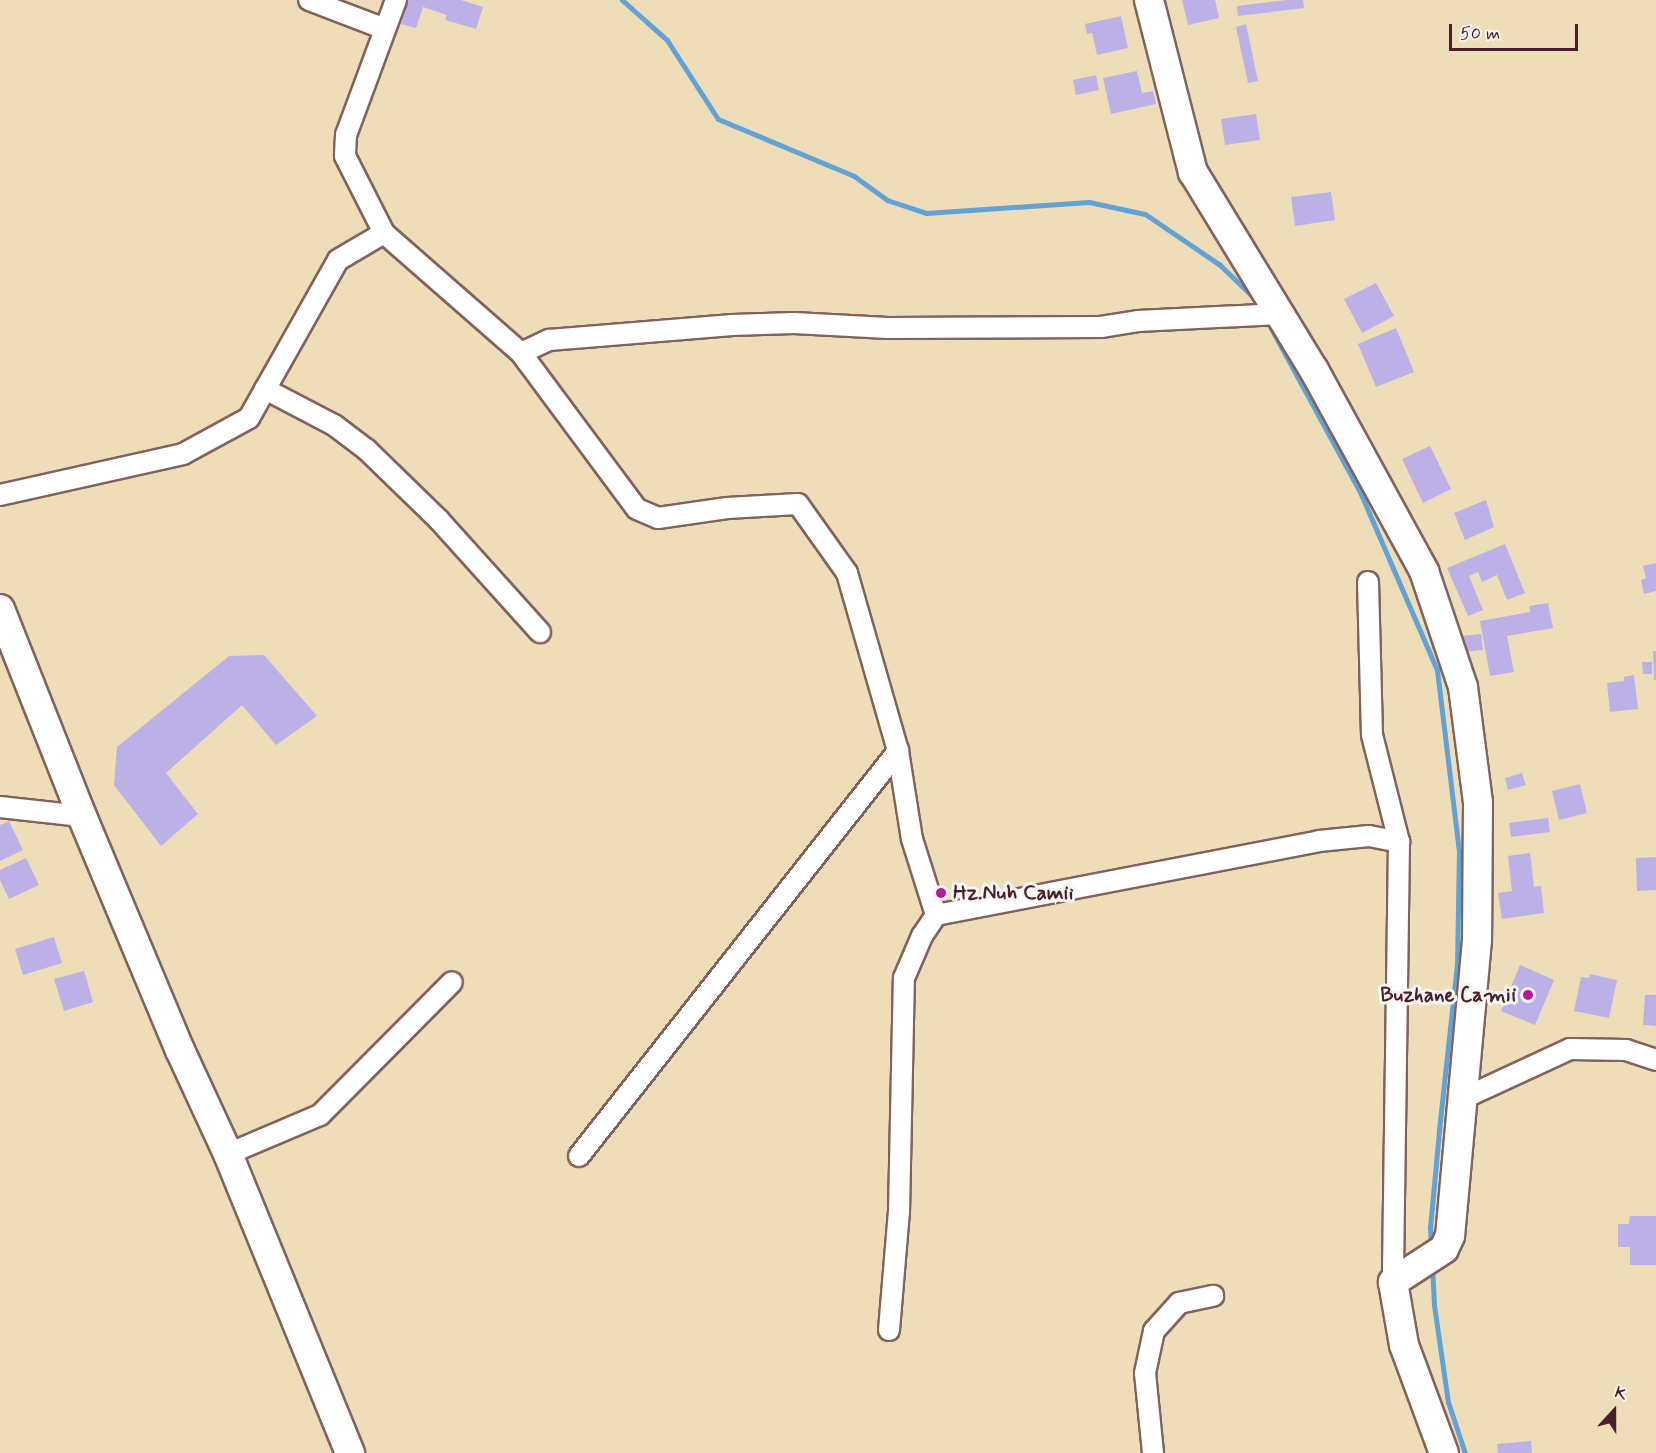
<!DOCTYPE html>
<html>
<head>
<meta charset="utf-8">
<style>
	body { margin:0 }
	#map { position:relative; width:1656px; height:1453px; overflow:hidden; background:#edddb9; font-family:Mynerve,sans-serif }
	div>[style] { position:absolute }
	.stream>* { height:5px; margin:-2.5px; padding:0 2.5px; transform-origin:2.5px; border-radius:2.5px; background:#63a2d5 }
	.building>* { inset:0; background:#bcb1e6 }
	.roads { filter:drop-shadow(2px 0 #83625d) drop-shadow(-2px 0 #83625d) drop-shadow(0 2px #83625d) drop-shadow(0 -2px #83625d) }
	.street>* { height:20px; margin:-10px; padding:0 10px; transform-origin:10px; border-radius:10px; background:#fff }
	.secondary>* { height:28px; margin:-14px; padding:0 14px; transform-origin:14px; border-radius:14px; background:#fff }
	.dots>* { width:16px; height:16px; translate:-50% -50%; box-sizing:border-box; border:3px solid #f6f6f2; border-radius:50% }
	span { translate:-50% -50%; white-space:nowrap; text-align:center; line-height:1.15; -webkit-text-stroke:6px #f6f6f2; paint-order:stroke }
	.poi-label { font-size:21px; color:#4a1f2b; font-weight:700 }
	.left { translate:0 -50%; text-align:left }
	.right { translate:-100% -50%; text-align:right }
	.north { position:absolute; left:1584px; top:1381px; width:60px; height:60px; -webkit-text-stroke:4px #f6f6f2; paint-order:stroke; rotate:21deg; font-size:16px; font-weight:700; line-height:24px; text-align:center; color:#4a1f2b }
	.north::after { content:''; display:block; margin:auto; width:21px; height:27px; background:#4a1f2b; clip-path:polygon(50% 0,100% 100%,50% 72%,0 100%) }
	.scale { position:absolute; left:1449px; top:24px; width:129px; height:27px; box-sizing:border-box; border:3px solid #4a1f2b; border-top:0; padding-left:8px; font-size:18px; line-height:21px; white-space:nowrap; color:#4a1f2b; -webkit-text-stroke:4px #f6f6f2; paint-order:stroke }
</style>
</head>
<body>
<div id="map">
	<div class="stream">
		<i style="left:622px;top:0;width:60px;rotate:41.6deg"></i>
		<i style="left:667px;top:40px;width:94px;rotate:57.2deg"></i>
		<i style="left:718px;top:119px;width:147px;rotate:22.7deg"></i>
		<i style="left:854px;top:176px;width:41px;rotate:36deg"></i>
		<i style="left:887px;top:200px;width:41px;rotate:18.4deg"></i>
		<i style="left:926px;top:213px;width:163px;rotate:-3.9deg"></i>
		<i style="left:1089px;top:202px;width:57px;rotate:12.1deg"></i>
		<i style="left:1145px;top:214px;width:91px;rotate:34.2deg"></i>
		<i style="left:1220px;top:265px;width:47px;rotate:44.1deg"></i>
		<i style="left:1266px;top:319px;width:197px;rotate:61.5deg"></i>
		<i style="left:1360px;top:492px;width:194px;rotate:66.6deg"></i>
		<i style="left:1437px;top:670px;width:182px;rotate:83.1deg"></i>
		<i style="left:1459px;top:851px;width:113px;rotate:91deg"></i>
		<i style="left:1457px;top:964px;width:168px;rotate:96.2deg"></i>
		<i style="left:1439px;top:1131px;width:97px;rotate:95.3deg"></i>
		<i style="left:1430px;top:1228px;width:17px;rotate:87deg"></i>
		<i style="left:1432px;top:1266px;width:39px;rotate:87deg"></i>
		<i style="left:1434px;top:1305px;width:98px;rotate:81.8deg"></i>
		<i style="left:1448px;top:1402px;width:54px;rotate:71.6deg"></i>
	</div>
	<div class="building">
		<i style="clip-path:polygon(408px 0,461px 0,483px 7px,476px 29px,445px 20px,447px 15px,423px 7px,416px 28px,401px 24px)"></i>
		<i style="clip-path:polygon(1182px 0,1215px 0,1219px 18px,1188px 25px)"></i>
		<i style="clip-path:polygon(1287px 0,1303px 0,1304px 8px,1238px 16px,1237px 6px)"></i>
		<i style="clip-path:polygon(1121px 16px,1128px 48px,1097px 55px,1092px 33px,1087px 34px,1085px 24px)"></i>
		<i style="clip-path:polygon(1246px 24px,1258px 81px,1248px 83px,1236px 27px)"></i>
		<i style="clip-path:polygon(1137px 71px,1142px 93px,1153px 91px,1156px 104px,1111px 114px,1103px 78px)"></i>
		<i style="clip-path:polygon(1096px 75px,1099px 90px,1076px 95px,1073px 80px)"></i>
		<i style="clip-path:polygon(1256px 114px,1260px 140px,1225px 145px,1221px 119px)"></i>
		<i style="clip-path:polygon(1331px 192px,1335px 220px,1295px 226px,1291px 197px)"></i>
		<i style="clip-path:polygon(1376px 283px,1394px 316px,1362px 333px,1344px 299px)"></i>
		<i style="clip-path:polygon(1396px 328px,1414px 372px,1376px 387px,1358px 344px)"></i>
		<i style="clip-path:polygon(1430px 446px,1451px 489px,1423px 503px,1402px 459px)"></i>
		<i style="clip-path:polygon(1486px 500px,1494px 527px,1465px 540px,1454px 513px)"></i>
		<i style="clip-path:polygon(1505px 544px,1525px 593px,1507px 600px,1497px 575px,1482px 582px,1478px 572px,1469px 576px,1483px 610px,1468px 616px,1447px 568px)"></i>
		<i style="clip-path:polygon(1656px 563px,1656px 591px,1644px 594px,1641px 580px,1646px 578px,1643px 566px)"></i>
		<i style="clip-path:polygon(1548px 603px,1553px 628px,1507px 636px,1514px 672px,1490px 676px,1480px 621px,1530px 612px,1529px 606px)"></i>
		<i style="clip-path:polygon(1481px 634px,1483px 650px,1463px 652px,1461px 636px)"></i>
		<i style="clip-path:polygon(1653px 651px,1656px 651px,1656px 680px,1654px 680px)"></i>
		<i style="clip-path:polygon(264px 655px,317px 716px,276px 745px,242px 705px,166px 773px,198px 814px,161px 846px,114px 785px,117px 747px,229px 656px)"></i>
		<i style="clip-path:polygon(1642px 662px,1652px 662px,1652px 674px,1643px 674px)"></i>
		<i style="clip-path:polygon(1634px 675px,1638px 709px,1610px 712px,1607px 683px,1624px 681px,1624px 677px)"></i>
		<i style="clip-path:polygon(1522px 773px,1526px 785px,1508px 790px,1505px 778px)"></i>
		<i style="clip-path:polygon(1580px 784px,1587px 813px,1559px 820px,1552px 791px)"></i>
		<i style="clip-path:polygon(1548px 818px,1550px 832px,1511px 837px,1509px 823px)"></i>
		<i style="clip-path:polygon(9px 821px,23px 850px,0 861px,0 825px)"></i>
		<i style="clip-path:polygon(1530px 853px,1534px 887px,1541px 886px,1544px 913px,1502px 919px,1498px 893px,1512px 891px,1508px 856px)"></i>
		<i style="clip-path:polygon(1656px 857px,1656px 890px,1637px 891px,1636px 858px)"></i>
		<i style="clip-path:polygon(26px 858px,39px 885px,9px 899px,0 880px,0 870px)"></i>
		<i style="clip-path:polygon(54px 937px,62px 963px,23px 975px,15px 949px)"></i>
		<i style="clip-path:polygon(1520px 965px,1554px 980px,1535px 1025px,1501px 1011px)"></i>
		<i style="clip-path:polygon(84px 971px,93px 1002px,64px 1011px,54px 979px)"></i>
		<i style="clip-path:polygon(1590px 974px,1617px 980px,1609px 1018px,1574px 1011px,1581px 977px,1589px 978px)"></i>
		<i style="clip-path:polygon(1645px 995px,1656px 995px,1656px 1026px,1643px 1025px)"></i>
		<i style="clip-path:polygon(1630px 1216px,1656px 1216px,1656px 1265px,1630px 1265px,1630px 1247px,1618px 1247px,1618px 1224px,1629px 1224px)"></i>
		<i style="clip-path:polygon(1531px 1441px,1532px 1453px,1498px 1453px,1497px 1444px)"></i>
	</div>
	<div class="roads">
		<div class="street">
			<i style="left:309px;top:0;width:81px;rotate:20.9deg"></i>
			<i style="left:396px;top:0;width:144px;rotate:110.3deg"></i>
			<i style="left:346px;top:135px;width:21px;rotate:93deg"></i>
			<i style="left:345px;top:156px;width:86px;rotate:63.1deg"></i>
			<i style="left:384px;top:233px;width:182px;rotate:41.2deg"></i>
			<i style="left:521px;top:353px;width:194px;rotate:53.4deg"></i>
			<i style="left:637px;top:509px;width:23px;rotate:23deg"></i>
			<i style="left:658px;top:518px;width:70px;rotate:-8.2deg"></i>
			<i style="left:727px;top:508px;width:71px;rotate:-3.2deg"></i>
			<i style="left:798px;top:504px;width:85px;rotate:54.6deg"></i>
			<i style="left:847px;top:573px;width:185px;rotate:74deg"></i>
			<i style="left:898px;top:751px;width:89px;rotate:81deg"></i>
			<i style="left:912px;top:839px;width:80px;rotate:72.5deg"></i>
			<i style="left:936px;top:915px;width:390px;rotate:-10.9deg"></i>
			<i style="left:1319px;top:841px;width:50px;rotate:-5.7deg"></i>
			<i style="left:1369px;top:836px;width:31px;rotate:11deg"></i>
			<i style="left:1399px;top:842px;width:440px;rotate:90.8deg"></i>
			<i style="left:521px;top:353px;width:31px;rotate:-25deg"></i>
			<i style="left:549px;top:340px;width:184px;rotate:-4.7deg"></i>
			<i style="left:732px;top:325px;width:62px;rotate:-1.8deg"></i>
			<i style="left:794px;top:323px;width:94px;rotate:3deg"></i>
			<i style="left:888px;top:328px;width:213px;rotate:-0.3deg"></i>
			<i style="left:1101px;top:327px;width:37px;rotate:-9deg"></i>
			<i style="left:1138px;top:321px;width:142px;rotate:-2.8deg"></i>
			<i style="left:265px;top:389px;width:78px;rotate:27.6deg"></i>
			<i style="left:334px;top:425px;width:41px;rotate:37.1deg"></i>
			<i style="left:367px;top:450px;width:100px;rotate:44.2deg"></i>
			<i style="left:439px;top:520px;width:151px;rotate:48deg"></i>
			<i style="left:0;top:495px;width:188px;rotate:-12.6deg"></i>
			<i style="left:183px;top:454px;width:75px;rotate:-28.6deg"></i>
			<i style="left:249px;top:418px;width:181px;rotate:-60.6deg"></i>
			<i style="left:338px;top:260px;width:53px;rotate:-30.4deg"></i>
			<i style="left:1368px;top:582px;width:153px;rotate:88.5deg"></i>
			<i style="left:1372px;top:735px;width:110px;rotate:75.8deg"></i>
			<i style="left:0;top:807px;width:82px;rotate:6.3deg"></i>
			<i style="left:1464px;top:1098px;width:117px;rotate:-24.8deg"></i>
			<i style="left:1570px;top:1049px;width:56px;rotate:1deg"></i>
			<i style="left:1626px;top:1050px;width:32px;rotate:18deg"></i>
			<i style="left:228px;top:1154px;width:100px;rotate:-23deg"></i>
			<i style="left:320px;top:1115px;width:187px;rotate:-45.2deg"></i>
			<i style="left:579px;top:1156px;width:516px;rotate:-51.77deg"></i>
			<i style="left:889px;top:1330px;width:118px;rotate:-85.2deg"></i>
			<i style="left:899px;top:1212px;width:234px;rotate:-88.8deg"></i>
			<i style="left:904px;top:978px;width:46px;rotate:-66.8deg"></i>
			<i style="left:922px;top:936px;width:25px;rotate:-56deg"></i>
			<i style="left:1153px;top:1453px;width:80px;rotate:-95.7deg"></i>
			<i style="left:1145px;top:1373px;width:43px;rotate:-77.9deg"></i>
			<i style="left:1154px;top:1331px;width:38px;rotate:-48deg"></i>
			<i style="left:1179px;top:1303px;width:35px;rotate:-12deg"></i>
		</div>
		<div class="secondary">
			<i style="left:1149px;top:0;width:178px;rotate:75.7deg"></i>
			<i style="left:1193px;top:172px;width:232px;rotate:58.6deg"></i>
			<i style="left:1314px;top:370px;width:229px;rotate:61.3deg"></i>
			<i style="left:1424px;top:571px;width:122px;rotate:71.4deg"></i>
			<i style="left:1463px;top:687px;width:117px;rotate:82.6deg"></i>
			<i style="left:1478px;top:803px;width:137px;rotate:90.4deg"></i>
			<i style="left:1477px;top:940px;width:297px;rotate:95.2deg"></i>
			<i style="left:1450px;top:1236px;width:14px;rotate:115deg"></i>
			<i style="left:1444px;top:1249px;width:61px;rotate:147.1deg"></i>
			<i style="left:1393px;top:1282px;width:64px;rotate:80.1deg"></i>
			<i style="left:1404px;top:1345px;width:115px;rotate:69.7deg"></i>
			<i style="left:0;top:609px;width:223px;rotate:68.4deg"></i>
			<i style="left:82px;top:816px;width:254px;rotate:67.3deg"></i>
			<i style="left:180px;top:1050px;width:115px;rotate:65.2deg"></i>
			<i style="left:228px;top:1154px;width:323px;rotate:67.8deg"></i>
		</div>
	</div>
	<div class="dots">
		<i style="left:941px;top:893px;background:#b5179e"></i>
		<i style="left:1528px;top:995px;background:#b5179e"></i>
	</div>
	<div class="poi-label">
		<span class="left" style="left:953px;top:893px">Hz.Nuh Camii</span>
		<span class="right" style="left:1516px;top:995px">Buzhane Camii</span>
	</div>
	<div class="north">K</div>
	<div class="scale">50 m</div>
</div>
</body>
</html>
